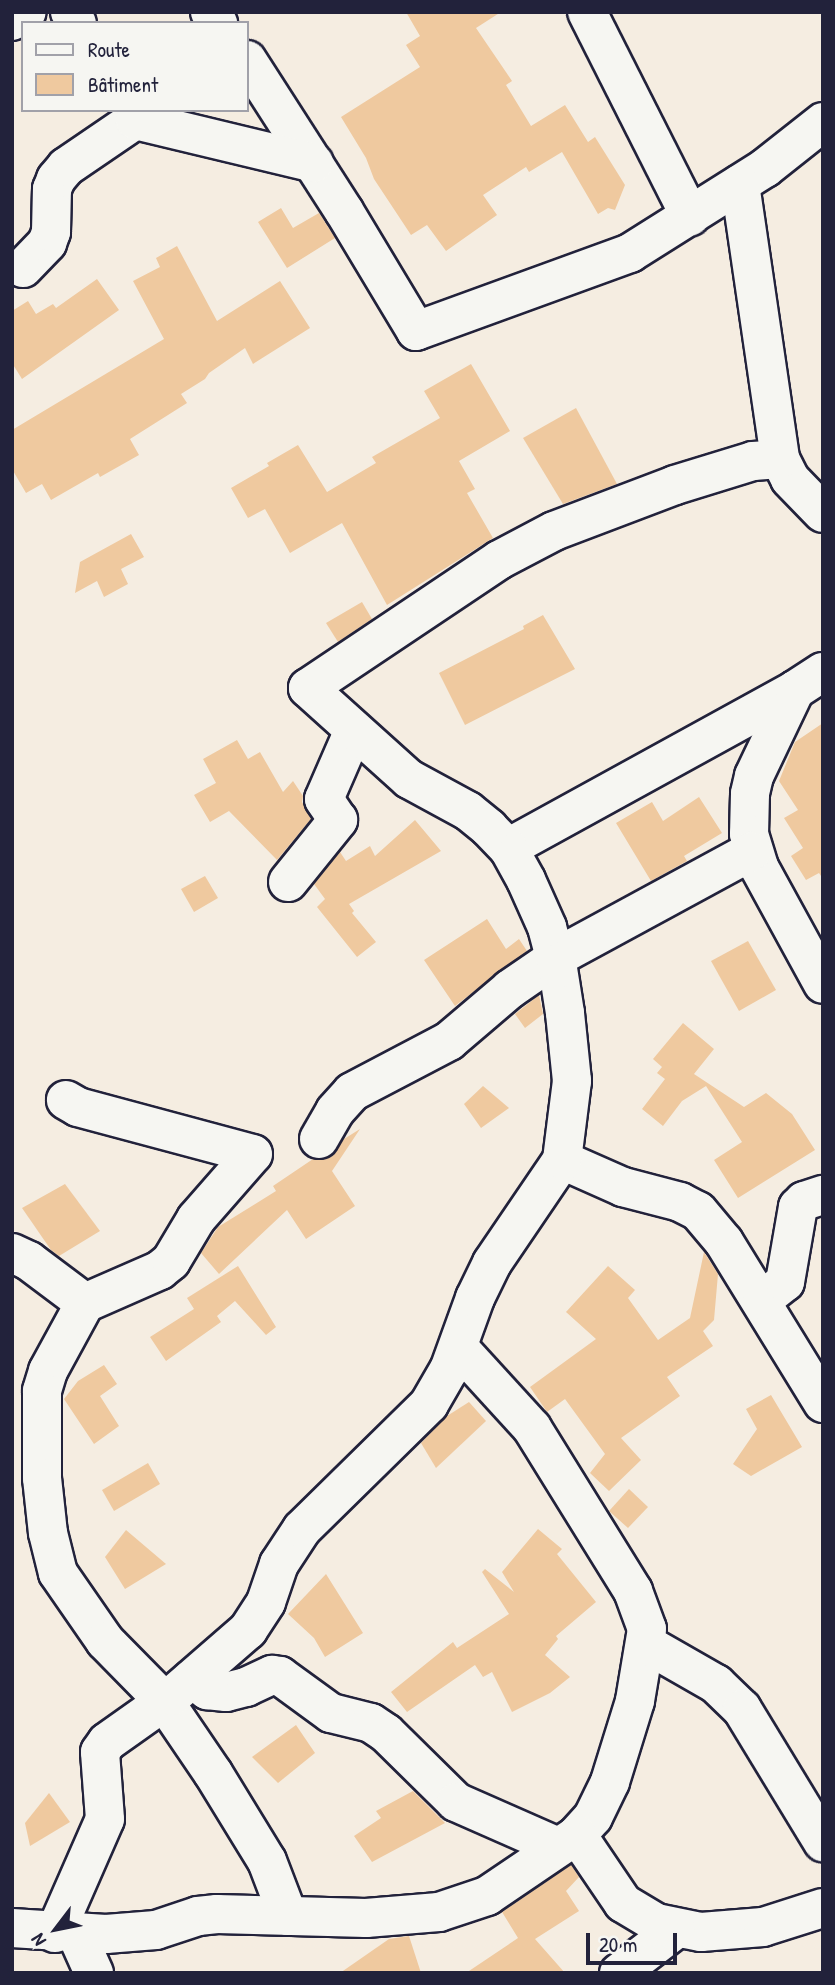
<!DOCTYPE html>
<html>
<head>
<meta charset="utf-8">
<style>
	body { margin:0 }
	#map { position:relative; width:835px; height:1985px; overflow:hidden; background:#f5ede1; font-family:"Patrick Hand",sans-serif }
	div>[style] { position:absolute }
	.building>* { inset:0; background:#efc99f }
	.roads { filter:drop-shadow(2px 0 #22223b) drop-shadow(-2px 0 #22223b) drop-shadow(0 2px #22223b) drop-shadow(0 -2px #22223b) }
	.minor>* { height:38px; margin:-19px; padding:0 19px; transform-origin:19px; border-radius:19px; background:#f6f6f2 }
	span { translate:-50% -50%; white-space:nowrap; text-align:center; line-height:1.15; -webkit-text-stroke:7px #f6f6f2; paint-order:stroke }
	.frame { position:absolute; inset:0; border:14px solid #22223b; pointer-events:none }
	.legend { position:absolute; left:21px; top:21px; width:228px; height:91px; box-sizing:border-box; background:#f6f6f2; border:2px solid #a1a1a9; margin:0; padding:9px 12px; list-style:none; font-size:21px; color:#22223b }
	.legend li { display:flex; align-items:center; gap:14px; height:35px }
	.legend b { width:35px; border:2px solid #a1a1a9 }
	.north { position:absolute; left:21px; top:1894px; width:70px; height:70px; -webkit-text-stroke:5px #f6f6f2; paint-order:stroke; rotate:238deg; font-size:19px; font-weight:700; line-height:28px; text-align:center; color:#22223b }
	.north::after { content:''; display:block; margin:auto; width:24px; height:32px; background:#22223b; clip-path:polygon(50% 0,100% 100%,50% 72%,0 100%) }
	.scale { position:absolute; left:586px; top:1933px; width:91px; height:32px; box-sizing:border-box; border:4px solid #22223b; border-top:0; padding-left:9px; font-size:21px; line-height:24px; white-space:nowrap; color:#22223b; -webkit-text-stroke:5px #f6f6f2; paint-order:stroke }
</style>
</head>
<body>
<div id="map">
	<div class="building">
		<i style="clip-path:polygon(406px 12px,501px 12px,476px 28px,512px 81px,506px 85px,531px 126px,565px 105px,588px 142px,595px 137px,625px 185px,615px 210px,608px 208px,598px 214px,562px 152px,529px 172px,526px 167px,483px 195px,497px 215px,446px 251px,427px 225px,411px 235px,374px 179px,366px 158px,341px 117px,420px 67px,406px 45px,420px 36px)"></i>
		<i style="clip-path:polygon(281px 208px,293px 228px,319px 213px,335px 238px,287px 268px,258px 222px)"></i>
		<i style="clip-path:polygon(177px 246px,217px 321px,280px 281px,310px 328px,253px 364px,245px 348px,209px 373px,205px 379px,181px 394px,187px 403px,130px 439px,139px 455px,100px 477px,98px 473px,51px 500px,42px 484px,26px 493px,12px 469px,12px 430px,164px 339px,133px 281px,160px 267px,156px 258px)"></i>
		<i style="clip-path:polygon(97px 279px,119px 310px,22px 379px,12px 363px,12px 311px,28px 301px,36px 314px,53px 304px,56px 308px)"></i>
		<i style="clip-path:polygon(471px 364px,510px 431px,459px 461px,475px 489px,467px 493px,493px 538px,387px 605px,342px 523px,290px 553px,265px 509px,248px 518px,231px 488px,269px 466px,267px 463px,298px 445px,327px 492px,376px 463px,372px 457px,440px 418px,424px 391px)"></i>
		<i style="clip-path:polygon(576px 408px,617px 484px,563px 504px,523px 438px)"></i>
		<i style="clip-path:polygon(131px 534px,144px 557px,121px 569px,128px 584px,104px 597px,97px 581px,75px 593px,80px 562px)"></i>
		<i style="clip-path:polygon(362px 602px,372px 619px,338px 642px,326px 623px)"></i>
		<i style="clip-path:polygon(543px 615px,575px 669px,465px 725px,439px 673px,524px 629px,523px 626px)"></i>
		<i style="clip-path:polygon(823px 723px,823px 879px,819px 873px,806px 880px,791px 856px,803px 848px,784px 818px,798px 810px,779px 781px,795px 742px)"></i>
		<i style="clip-path:polygon(237px 740px,248px 759px,260px 752px,283px 792px,293px 781px,303px 796px,302px 802px,311px 819px,277px 860px,229px 811px,210px 822px,194px 795px,216px 783px,203px 759px)"></i>
		<i style="clip-path:polygon(699px 797px,722px 833px,684px 856px,687px 861px,651px 881px,616px 823px,652px 802px,663px 821px)"></i>
		<i style="clip-path:polygon(415px 820px,441px 851px,349px 904px,354px 911px,352px 913px,376px 942px,357px 957px,317px 907px,325px 899px,314px 884px,340px 852px,346px 861px,370px 846px,375px 856px)"></i>
		<i style="clip-path:polygon(205px 876px,218px 898px,194px 912px,181px 889px)"></i>
		<i style="clip-path:polygon(487px 919px,506px 949px,519px 939px,527px 951px,455px 1006px,424px 960px)"></i>
		<i style="clip-path:polygon(748px 941px,776px 990px,739px 1011px,711px 961px)"></i>
		<i style="clip-path:polygon(539px 995px,543px 1014px,525px 1028px,515px 1014px)"></i>
		<i style="clip-path:polygon(683px 1023px,714px 1049px,694px 1074px,744px 1107px,766px 1093px,792px 1114px,815px 1150px,738px 1198px,714px 1160px,742px 1142px,706px 1086px,682px 1101px,663px 1126px,642px 1109px,665px 1079px,657px 1073px,662px 1067px,653px 1059px)"></i>
		<i style="clip-path:polygon(483px 1086px,509px 1108px,481px 1128px,464px 1104px)"></i>
		<i style="clip-path:polygon(360px 1129px,332px 1171px,355px 1206px,306px 1239px,287px 1210px,219px 1274px,201px 1253px,218px 1227px,276px 1191px,273px 1186px,313px 1159px,331px 1157px,344px 1139px)"></i>
		<i style="clip-path:polygon(65px 1184px,100px 1231px,59px 1256px,51px 1250px,22px 1208px)"></i>
		<i style="clip-path:polygon(704px 1252px,718px 1274px,714px 1320px,703px 1331px,713px 1346px,667px 1377px,680px 1396px,621px 1438px,641px 1460px,609px 1491px,590px 1473px,605px 1454px,565px 1399px,547px 1412px,530px 1387px,596px 1339px,566px 1312px,608px 1266px,635px 1290px,628px 1298px,658px 1340px,690px 1318px)"></i>
		<i style="clip-path:polygon(238px 1266px,276px 1327px,266px 1335px,235px 1301px,217px 1316px,221px 1322px,166px 1361px,150px 1337px,194px 1309px,187px 1298px)"></i>
		<i style="clip-path:polygon(104px 1365px,117px 1384px,100px 1396px,119px 1426px,94px 1444px,64px 1399px,78px 1381px)"></i>
		<i style="clip-path:polygon(771px 1395px,802px 1447px,751px 1476px,733px 1464px,757px 1429px,746px 1409px)"></i>
		<i style="clip-path:polygon(469px 1402px,486px 1421px,436px 1468px,421px 1443px,447px 1416px)"></i>
		<i style="clip-path:polygon(148px 1463px,160px 1484px,114px 1511px,102px 1490px)"></i>
		<i style="clip-path:polygon(629px 1489px,648px 1507px,628px 1528px,609px 1511px)"></i>
		<i style="clip-path:polygon(538px 1529px,562px 1549px,557px 1554px,596px 1602px,556px 1636px,558px 1639px,545px 1655px,570px 1677px,550px 1693px,512px 1712px,492px 1672px,483px 1677px,475px 1665px,407px 1712px,391px 1692px,453px 1642px,457px 1648px,509px 1614px,482px 1572px,485px 1569px,514px 1592px,502px 1572px)"></i>
		<i style="clip-path:polygon(126px 1530px,166px 1564px,125px 1589px,105px 1557px)"></i>
		<i style="clip-path:polygon(326px 1574px,363px 1633px,325px 1657px,314px 1638px,288px 1614px)"></i>
		<i style="clip-path:polygon(296px 1725px,315px 1753px,278px 1783px,252px 1757px)"></i>
		<i style="clip-path:polygon(413px 1791px,445px 1823px,372px 1862px,354px 1836px,381px 1818px,376px 1811px)"></i>
		<i style="clip-path:polygon(49px 1793px,70px 1822px,30px 1846px,25px 1823px)"></i>
		<i style="clip-path:polygon(571px 1865px,579px 1877px,566px 1891px,579px 1911px,535px 1939px,565px 1973px,466px 1973px,518px 1938px,502px 1912px)"></i>
		<i style="clip-path:polygon(409px 1936px,421px 1973px,340px 1973px,389px 1939px)"></i>
	</div>
	<div class="roads">
		<div class="minor">
			<i style="left:70px;top:12px;width:13px;rotate:58deg"></i>
			<i style="left:210px;top:12px;width:14px;rotate:54deg"></i>
			<i style="left:587px;top:12px;width:229px;rotate:63.2deg"></i>
			<i style="left:12px;top:21px;width:17px;rotate:-31deg"></i>
			<i style="left:247px;top:60px;width:179px;rotate:57.3deg"></i>
			<i style="left:344px;top:211px;width:140px;rotate:59deg"></i>
			<i style="left:416px;top:331px;width:228px;rotate:-20deg"></i>
			<i style="left:630px;top:253px;width:160px;rotate:-32.2deg"></i>
			<i style="left:765px;top:168px;width:74px;rotate:-38.4deg"></i>
			<i style="left:740px;top:184px;width:278px;rotate:81.7deg"></i>
			<i style="left:780px;top:459px;width:22px;rotate:63deg"></i>
			<i style="left:790px;top:479px;width:47px;rotate:45.9deg"></i>
			<i style="left:23px;top:268px;width:35px;rotate:-46deg"></i>
			<i style="left:47px;top:243px;width:12px;rotate:-70deg"></i>
			<i style="left:51px;top:232px;width:43px;rotate:-88.7deg"></i>
			<i style="left:52px;top:189px;width:11px;rotate:-68deg"></i>
			<i style="left:56px;top:179px;width:16px;rotate:-50deg"></i>
			<i style="left:66px;top:167px;width:83px;rotate:-34.3deg"></i>
			<i style="left:135px;top:120px;width:184px;rotate:13.5deg"></i>
			<i style="left:795px;top:690px;width:95px;rotate:115.5deg"></i>
			<i style="left:754px;top:776px;width:18px;rotate:103deg"></i>
			<i style="left:750px;top:794px;width:40px;rotate:91.4deg"></i>
			<i style="left:749px;top:834px;width:34px;rotate:73deg"></i>
			<i style="left:759px;top:867px;width:133px;rotate:61.3deg"></i>
			<i style="left:508px;top:848px;width:328px;rotate:-28.8deg"></i>
			<i style="left:795px;top:690px;width:33px;rotate:-33deg"></i>
			<i style="left:288px;top:882px;width:80px;rotate:-51.1deg"></i>
			<i style="left:338px;top:820px;width:25px;rotate:-124deg"></i>
			<i style="left:324px;top:799px;width:75px;rotate:-66.5deg"></i>
			<i style="left:319px;top:1139px;width:32px;rotate:-60deg"></i>
			<i style="left:335px;top:1111px;width:25px;rotate:-48deg"></i>
			<i style="left:352px;top:1092px;width:110px;rotate:-27.7deg"></i>
			<i style="left:449px;top:1041px;width:80px;rotate:-40.4deg"></i>
			<i style="left:510px;top:989px;width:55px;rotate:-34.6deg"></i>
			<i style="left:555px;top:958px;width:224px;rotate:-28.5deg"></i>
			<i style="left:562px;top:1160px;width:67px;rotate:23.9deg"></i>
			<i style="left:623px;top:1187px;width:59px;rotate:14.7deg"></i>
			<i style="left:680px;top:1202px;width:20px;rotate:27deg"></i>
			<i style="left:698px;top:1211px;width:40px;rotate:50deg"></i>
			<i style="left:724px;top:1242px;width:189px;rotate:58.4deg"></i>
			<i style="left:12px;top:1253px;width:19px;rotate:25deg"></i>
			<i style="left:29px;top:1261px;width:70px;rotate:36.9deg"></i>
			<i style="left:85px;top:1303px;width:82px;rotate:-23.7deg"></i>
			<i style="left:160px;top:1270px;width:14px;rotate:-39deg"></i>
			<i style="left:171px;top:1261px;width:49px;rotate:-59.2deg"></i>
			<i style="left:196px;top:1219px;width:86px;rotate:-48.8deg"></i>
			<i style="left:253px;top:1154px;width:181px;rotate:-165deg"></i>
			<i style="left:78px;top:1107px;width:14px;rotate:-150deg"></i>
			<i style="left:762px;top:1300px;width:29px;rotate:-38deg"></i>
			<i style="left:785px;top:1282px;width:76px;rotate:-80.2deg"></i>
			<i style="left:798px;top:1207px;width:8px;rotate:-45deg"></i>
			<i style="left:804px;top:1201px;width:20px;rotate:-18deg"></i>
			<i style="left:85px;top:1303px;width:77px;rotate:118.6deg"></i>
			<i style="left:48px;top:1371px;width:21px;rotate:107deg"></i>
			<i style="left:42px;top:1391px;width:87px;rotate:90deg"></i>
			<i style="left:42px;top:1478px;width:55px;rotate:83.8deg"></i>
			<i style="left:48px;top:1533px;width:41px;rotate:76deg"></i>
			<i style="left:58px;top:1573px;width:83px;rotate:55.3deg"></i>
			<i style="left:105px;top:1641px;width:84px;rotate:45.5deg"></i>
			<i style="left:164px;top:1701px;width:87px;rotate:55.8deg"></i>
			<i style="left:213px;top:1773px;width:103px;rotate:58.5deg"></i>
			<i style="left:267px;top:1861px;width:59px;rotate:69.1deg"></i>
			<i style="left:459px;top:1348px;width:108px;rotate:47.6deg"></i>
			<i style="left:532px;top:1428px;width:192px;rotate:58.2deg"></i>
			<i style="left:633px;top:1591px;width:40px;rotate:69.8deg"></i>
			<i style="left:647px;top:1629px;width:73px;rotate:99.5deg"></i>
			<i style="left:635px;top:1701px;width:85px;rotate:107.2deg"></i>
			<i style="left:610px;top:1782px;width:39px;rotate:116deg"></i>
			<i style="left:593px;top:1817px;width:24px;rotate:132deg"></i>
			<i style="left:646px;top:1644px;width:81px;rotate:29.7deg"></i>
			<i style="left:716px;top:1684px;width:36px;rotate:44deg"></i>
			<i style="left:742px;top:1709px;width:156px;rotate:58.7deg"></i>
			<i style="left:192px;top:1679px;width:19px;rotate:36deg"></i>
			<i style="left:207px;top:1690px;width:19px;rotate:6deg"></i>
			<i style="left:226px;top:1692px;width:21px;rotate:-14deg"></i>
			<i style="left:246px;top:1687px;width:29px;rotate:-25deg"></i>
			<i style="left:272px;top:1675px;width:8px;rotate:7deg"></i>
			<i style="left:280px;top:1676px;width:63px;rotate:36deg"></i>
			<i style="left:331px;top:1713px;width:41px;rotate:14deg"></i>
			<i style="left:371px;top:1723px;width:18px;rotate:34deg"></i>
			<i style="left:386px;top:1733px;width:98px;rotate:44.6deg"></i>
			<i style="left:456px;top:1802px;width:111px;rotate:23.8deg"></i>
			<i style="left:12px;top:1928px;width:94px;rotate:3.7deg"></i>
			<i style="left:106px;top:1934px;width:50px;rotate:-4.6deg"></i>
			<i style="left:156px;top:1930px;width:44px;rotate:-18.4deg"></i>
			<i style="left:198px;top:1916px;width:19px;rotate:-6deg"></i>
			<i style="left:217px;top:1914px;width:149px;rotate:1.5deg"></i>
			<i style="left:366px;top:1918px;width:73px;rotate:-4.7deg"></i>
			<i style="left:439px;top:1912px;width:51px;rotate:-18.4deg"></i>
			<i style="left:487px;top:1896px;width:109px;rotate:-34.1deg"></i>
			<i style="left:577px;top:1835px;width:82px;rotate:55.9deg"></i>
			<i style="left:623px;top:1903px;width:39px;rotate:31deg"></i>
			<i style="left:656px;top:1923px;width:46px;rotate:11.3deg"></i>
			<i style="left:701px;top:1932px;width:62px;rotate:-4.6deg"></i>
			<i style="left:763px;top:1927px;width:63px;rotate:-17.6deg"></i>
			<i style="left:55px;top:1933px;width:124px;rotate:-66.3deg"></i>
			<i style="left:105px;top:1819px;width:67px;rotate:-94.3deg"></i>
			<i style="left:100px;top:1752px;width:12px;rotate:-55deg"></i>
			<i style="left:107px;top:1742px;width:80px;rotate:-35.3deg"></i>
			<i style="left:172px;top:1696px;width:101px;rotate:-41deg"></i>
			<i style="left:248px;top:1630px;width:33px;rotate:-57deg"></i>
			<i style="left:266px;top:1602px;width:40px;rotate:-71.1deg"></i>
			<i style="left:279px;top:1564px;width:42px;rotate:-56.7deg"></i>
			<i style="left:302px;top:1529px;width:178px;rotate:-44.5deg"></i>
			<i style="left:429px;top:1404px;width:39px;rotate:-60deg"></i>
			<i style="left:449px;top:1370px;width:77px;rotate:-70.1deg"></i>
			<i style="left:475px;top:1298px;width:39px;rotate:-64deg"></i>
			<i style="left:492px;top:1263px;width:125px;rotate:-55.8deg"></i>
			<i style="left:562px;top:1160px;width:80px;rotate:-82.8deg"></i>
			<i style="left:572px;top:1081px;width:68px;rotate:-95.9deg"></i>
			<i style="left:565px;top:1013px;width:45px;rotate:-99deg"></i>
			<i style="left:558px;top:969px;width:43px;rotate:-104.7deg"></i>
			<i style="left:547px;top:927px;width:51px;rotate:-114.1deg"></i>
			<i style="left:526px;top:880px;width:37px;rotate:-119deg"></i>
			<i style="left:508px;top:848px;width:28px;rotate:-134deg"></i>
			<i style="left:489px;top:828px;width:27px;rotate:-141deg"></i>
			<i style="left:468px;top:811px;width:67px;rotate:-151.5deg"></i>
			<i style="left:409px;top:779px;width:136px;rotate:-138deg"></i>
			<i style="left:308px;top:688px;width:230px;rotate:-33.8deg"></i>
			<i style="left:499px;top:560px;width:62px;rotate:-27.8deg"></i>
			<i style="left:554px;top:531px;width:129px;rotate:-20.8deg"></i>
			<i style="left:675px;top:485px;width:82px;rotate:-17.1deg"></i>
			<i style="left:753px;top:461px;width:27px;rotate:-4deg"></i>
			<i style="left:76px;top:1933px;width:44px;rotate:65.8deg"></i>
			<i style="left:619px;top:1973px;width:72px;rotate:-37.7deg"></i>
		</div>
	</div>
	<div class="frame"></div>
	<ul class="legend">
	<li><b style="height:9px;background:#f6f6f2"></b>Route</li>
	<li><b style="height:19px;background:#efc99f"></b>Bâtiment</li>
	</ul>
	<div class="north">N</div>
	<div class="scale">20 m</div>
</div>
</body>
</html>
